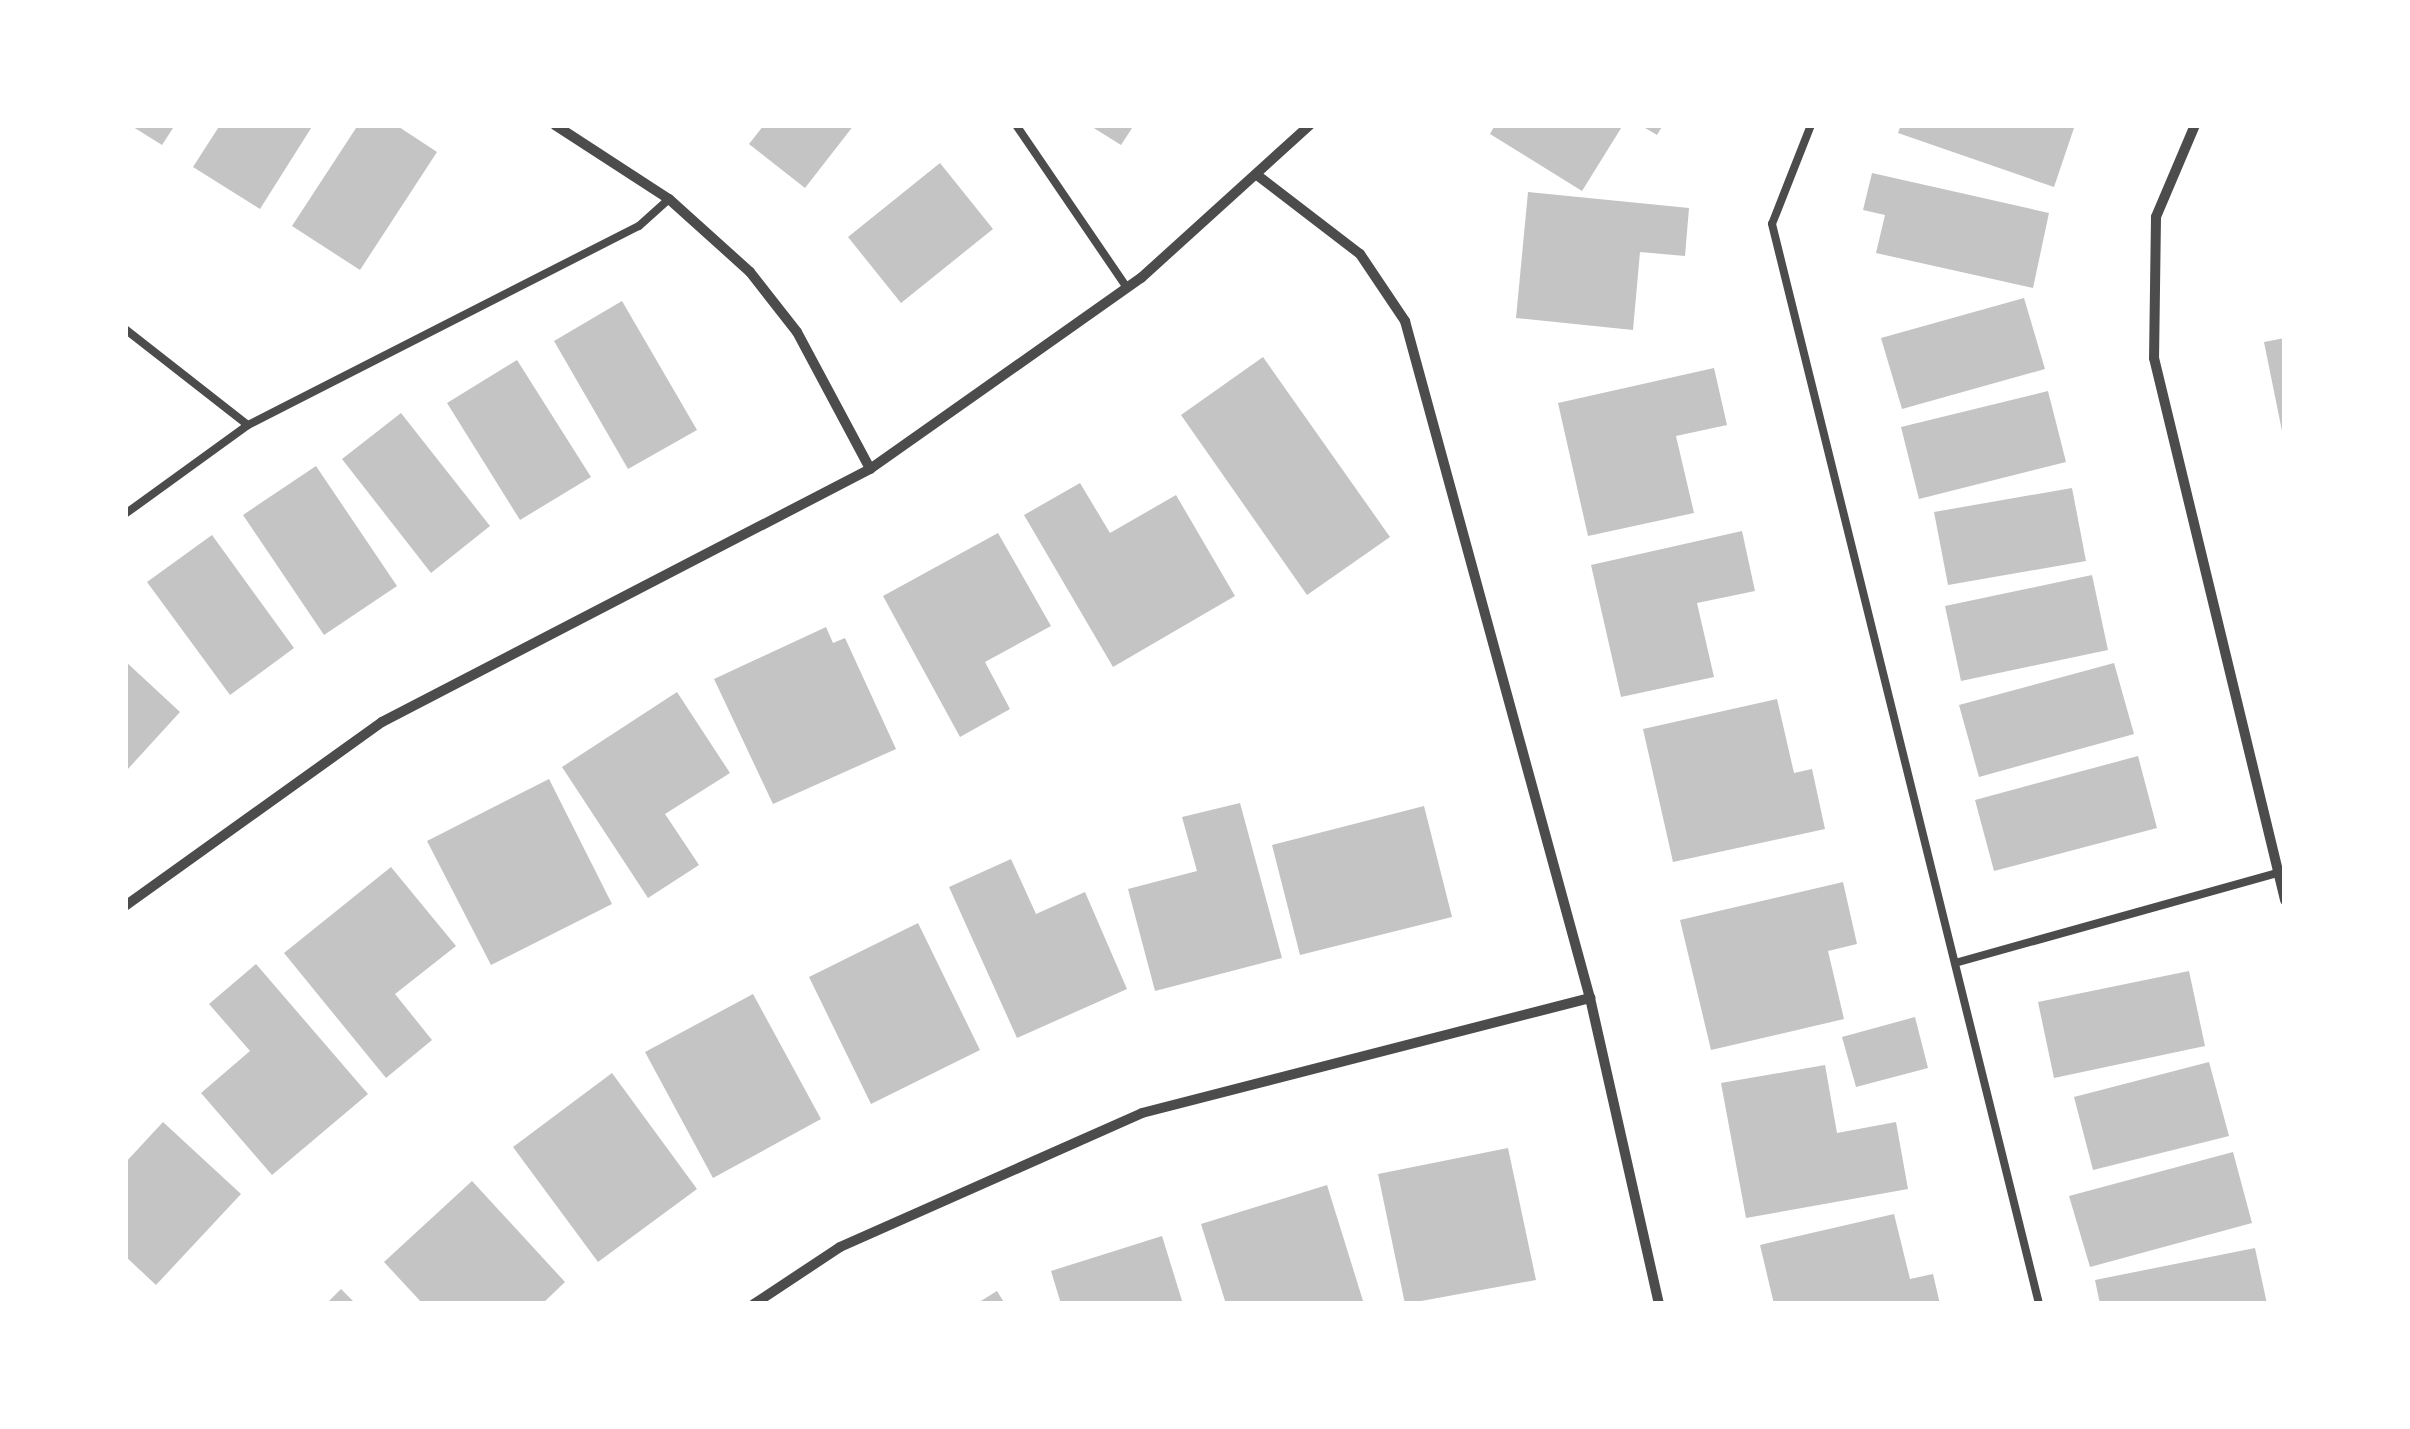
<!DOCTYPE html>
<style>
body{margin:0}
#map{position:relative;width:2410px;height:1429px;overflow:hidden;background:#fff;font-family:"PT Sans",sans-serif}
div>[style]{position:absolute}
.building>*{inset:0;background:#c4c4c4}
.service>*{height:8px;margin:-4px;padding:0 4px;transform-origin:4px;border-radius:4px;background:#4c4c4c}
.minor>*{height:10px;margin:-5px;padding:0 5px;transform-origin:5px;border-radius:5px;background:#4c4c4c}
span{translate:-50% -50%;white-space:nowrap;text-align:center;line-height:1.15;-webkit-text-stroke:9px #fff;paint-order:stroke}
.frame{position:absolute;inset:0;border:128px solid #fff;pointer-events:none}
</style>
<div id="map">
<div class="building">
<i style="clip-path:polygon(130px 125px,175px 125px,162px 145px)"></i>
<i style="clip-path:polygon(220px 125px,313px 125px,260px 209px,193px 167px)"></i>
<i style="clip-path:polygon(358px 125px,396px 125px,437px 152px,360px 270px,292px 226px)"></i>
<i style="clip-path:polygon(764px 125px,854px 125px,805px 188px,749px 144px)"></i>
<i style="clip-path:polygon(1089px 125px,1134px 125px,1121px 145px)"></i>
<i style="clip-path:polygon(1495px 125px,1623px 125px,1582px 191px,1490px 134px)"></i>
<i style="clip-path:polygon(1640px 125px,1663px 125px,1657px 135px)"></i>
<i style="clip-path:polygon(1901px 125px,2075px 125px,2054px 187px,1898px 133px)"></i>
<i style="clip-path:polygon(940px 163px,993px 229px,901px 303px,848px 237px)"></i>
<i style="clip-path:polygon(1872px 173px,2049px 213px,2033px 288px,1876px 253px,1885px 215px,1863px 210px)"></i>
<i style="clip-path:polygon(1528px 192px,1689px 208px,1685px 256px,1640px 252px,1633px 330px,1516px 318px)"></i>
<i style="clip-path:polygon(2024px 298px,2045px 369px,1902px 409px,1881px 338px)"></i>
<i style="clip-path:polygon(622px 301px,697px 430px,628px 469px,554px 341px)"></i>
<i style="clip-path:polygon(2285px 338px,2285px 435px,2283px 436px,2264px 342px)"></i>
<i style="clip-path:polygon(1263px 357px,1390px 537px,1307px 595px,1181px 415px)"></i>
<i style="clip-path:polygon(517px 360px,591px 477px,520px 520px,447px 403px)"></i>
<i style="clip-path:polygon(1714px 368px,1727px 425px,1676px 436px,1694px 513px,1588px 536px,1558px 403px)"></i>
<i style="clip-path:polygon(2048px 391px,2066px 462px,1919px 499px,1901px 427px)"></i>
<i style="clip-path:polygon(401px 413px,490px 526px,431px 573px,342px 459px)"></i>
<i style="clip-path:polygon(316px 466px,397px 586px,324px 635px,243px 515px)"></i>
<i style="clip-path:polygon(1080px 483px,1110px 533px,1176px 495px,1235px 596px,1113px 667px,1024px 515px)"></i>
<i style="clip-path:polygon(2072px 488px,2086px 561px,1948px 585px,1934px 512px)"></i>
<i style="clip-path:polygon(1742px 531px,1755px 591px,1697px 603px,1714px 677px,1621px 697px,1591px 565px)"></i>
<i style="clip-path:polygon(998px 533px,1051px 626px,985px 662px,1010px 709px,960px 737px,883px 596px)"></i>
<i style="clip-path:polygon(212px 535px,294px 648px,230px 695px,147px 582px)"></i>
<i style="clip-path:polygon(2092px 575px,2108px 650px,1961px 681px,1945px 606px)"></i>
<i style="clip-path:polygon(826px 627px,833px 643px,845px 638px,896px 749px,773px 804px,714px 679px)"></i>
<i style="clip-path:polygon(125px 661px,180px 712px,127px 770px,125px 768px)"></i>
<i style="clip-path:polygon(2114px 663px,2134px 734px,1979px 777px,1959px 705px)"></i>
<i style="clip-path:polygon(677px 692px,730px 773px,665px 814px,699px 865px,648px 898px,562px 767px)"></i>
<i style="clip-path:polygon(1777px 699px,1794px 773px,1812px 769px,1825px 829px,1673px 862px,1643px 729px)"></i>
<i style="clip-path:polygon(2138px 756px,2157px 828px,1994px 871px,1975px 800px)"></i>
<i style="clip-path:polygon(549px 779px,612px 904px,491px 965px,427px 841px)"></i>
<i style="clip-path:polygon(1240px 803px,1282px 958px,1155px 991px,1128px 889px,1197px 871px,1182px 817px)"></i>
<i style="clip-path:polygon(1424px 806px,1452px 917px,1300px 955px,1272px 845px)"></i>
<i style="clip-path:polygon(1011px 859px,1036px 914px,1085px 892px,1127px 989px,1017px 1038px,949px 887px)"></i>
<i style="clip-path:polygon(391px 867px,456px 946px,395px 994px,432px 1040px,386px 1078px,284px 953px)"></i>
<i style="clip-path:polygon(1843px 882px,1857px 944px,1828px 951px,1844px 1019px,1711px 1050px,1680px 920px)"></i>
<i style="clip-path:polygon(918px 923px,980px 1050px,871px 1104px,809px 977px)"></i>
<i style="clip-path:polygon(256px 964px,368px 1094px,272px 1175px,201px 1093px,250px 1051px,209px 1004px)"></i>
<i style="clip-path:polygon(2189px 971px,2205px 1046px,2054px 1078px,2038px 1002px)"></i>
<i style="clip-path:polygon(753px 994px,821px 1119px,713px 1178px,645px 1052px)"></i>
<i style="clip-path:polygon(1915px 1017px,1928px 1068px,1856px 1087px,1842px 1037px)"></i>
<i style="clip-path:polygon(2209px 1062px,2229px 1136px,2093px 1170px,2074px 1097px)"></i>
<i style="clip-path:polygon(1825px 1065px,1837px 1133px,1896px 1122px,1908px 1189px,1746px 1218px,1721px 1083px)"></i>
<i style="clip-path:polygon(612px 1073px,697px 1189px,598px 1262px,513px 1147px)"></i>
<i style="clip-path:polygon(163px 1122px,241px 1194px,156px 1285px,125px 1256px,125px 1163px)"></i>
<i style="clip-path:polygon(1508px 1148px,1536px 1280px,1405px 1304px,1378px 1174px)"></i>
<i style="clip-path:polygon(2233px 1152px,2252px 1223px,2090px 1267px,2069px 1196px)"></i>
<i style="clip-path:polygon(472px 1181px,565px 1282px,542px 1304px,423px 1304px,384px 1262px)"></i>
<i style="clip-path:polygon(1327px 1185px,1364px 1304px,1226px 1304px,1201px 1224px)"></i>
<i style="clip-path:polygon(1894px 1214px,1910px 1279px,1933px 1274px,1940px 1304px,1774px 1304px,1760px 1245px)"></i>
<i style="clip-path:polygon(1162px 1236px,1183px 1304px,1061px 1304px,1051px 1271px)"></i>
<i style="clip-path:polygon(2255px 1248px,2267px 1304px,2100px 1304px,2095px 1280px)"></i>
<i style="clip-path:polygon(341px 1289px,356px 1304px,326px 1304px)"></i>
<i style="clip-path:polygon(997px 1291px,1005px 1304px,976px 1304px)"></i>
</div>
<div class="service">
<i style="left:1016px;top:125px;width:197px;rotate:55.7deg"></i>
<i style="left:1811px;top:125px;width:106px;rotate:111.5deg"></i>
<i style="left:1772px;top:224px;width:1113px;rotate:76.11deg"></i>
<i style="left:125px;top:329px;width:156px;rotate:38deg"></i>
<i style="left:248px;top:425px;width:152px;rotate:144.1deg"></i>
<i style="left:248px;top:425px;width:439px;rotate:-27deg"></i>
<i style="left:639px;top:226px;width:40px;rotate:-42deg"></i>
<i style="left:1955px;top:963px;width:335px;rotate:-15.6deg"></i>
</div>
<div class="minor">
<i style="left:555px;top:125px;width:136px;rotate:33deg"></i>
<i style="left:669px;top:199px;width:109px;rotate:42deg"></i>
<i style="left:750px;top:272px;width:76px;rotate:51.9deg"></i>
<i style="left:797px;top:332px;width:155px;rotate:61.9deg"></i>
<i style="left:2195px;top:125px;width:100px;rotate:113deg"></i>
<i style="left:2156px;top:217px;width:141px;rotate:90.8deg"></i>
<i style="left:2154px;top:358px;width:558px;rotate:76.41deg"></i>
<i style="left:1257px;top:175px;width:130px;rotate:37.5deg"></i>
<i style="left:1360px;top:254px;width:81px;rotate:56.1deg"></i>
<i style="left:1405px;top:321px;width:702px;rotate:74.72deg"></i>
<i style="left:1590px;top:998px;width:314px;rotate:77.3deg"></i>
<i style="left:125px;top:906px;width:316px;rotate:-35.6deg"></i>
<i style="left:382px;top:722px;width:550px;rotate:-27.4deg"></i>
<i style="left:870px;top:469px;width:332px;rotate:-35.2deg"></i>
<i style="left:1141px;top:278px;width:228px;rotate:-42.2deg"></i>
<i style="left:754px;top:1304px;width:103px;rotate:-33.5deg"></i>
<i style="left:840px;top:1247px;width:330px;rotate:-23.9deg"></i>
<i style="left:1142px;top:1113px;width:463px;rotate:-14.4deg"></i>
</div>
<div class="frame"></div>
</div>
